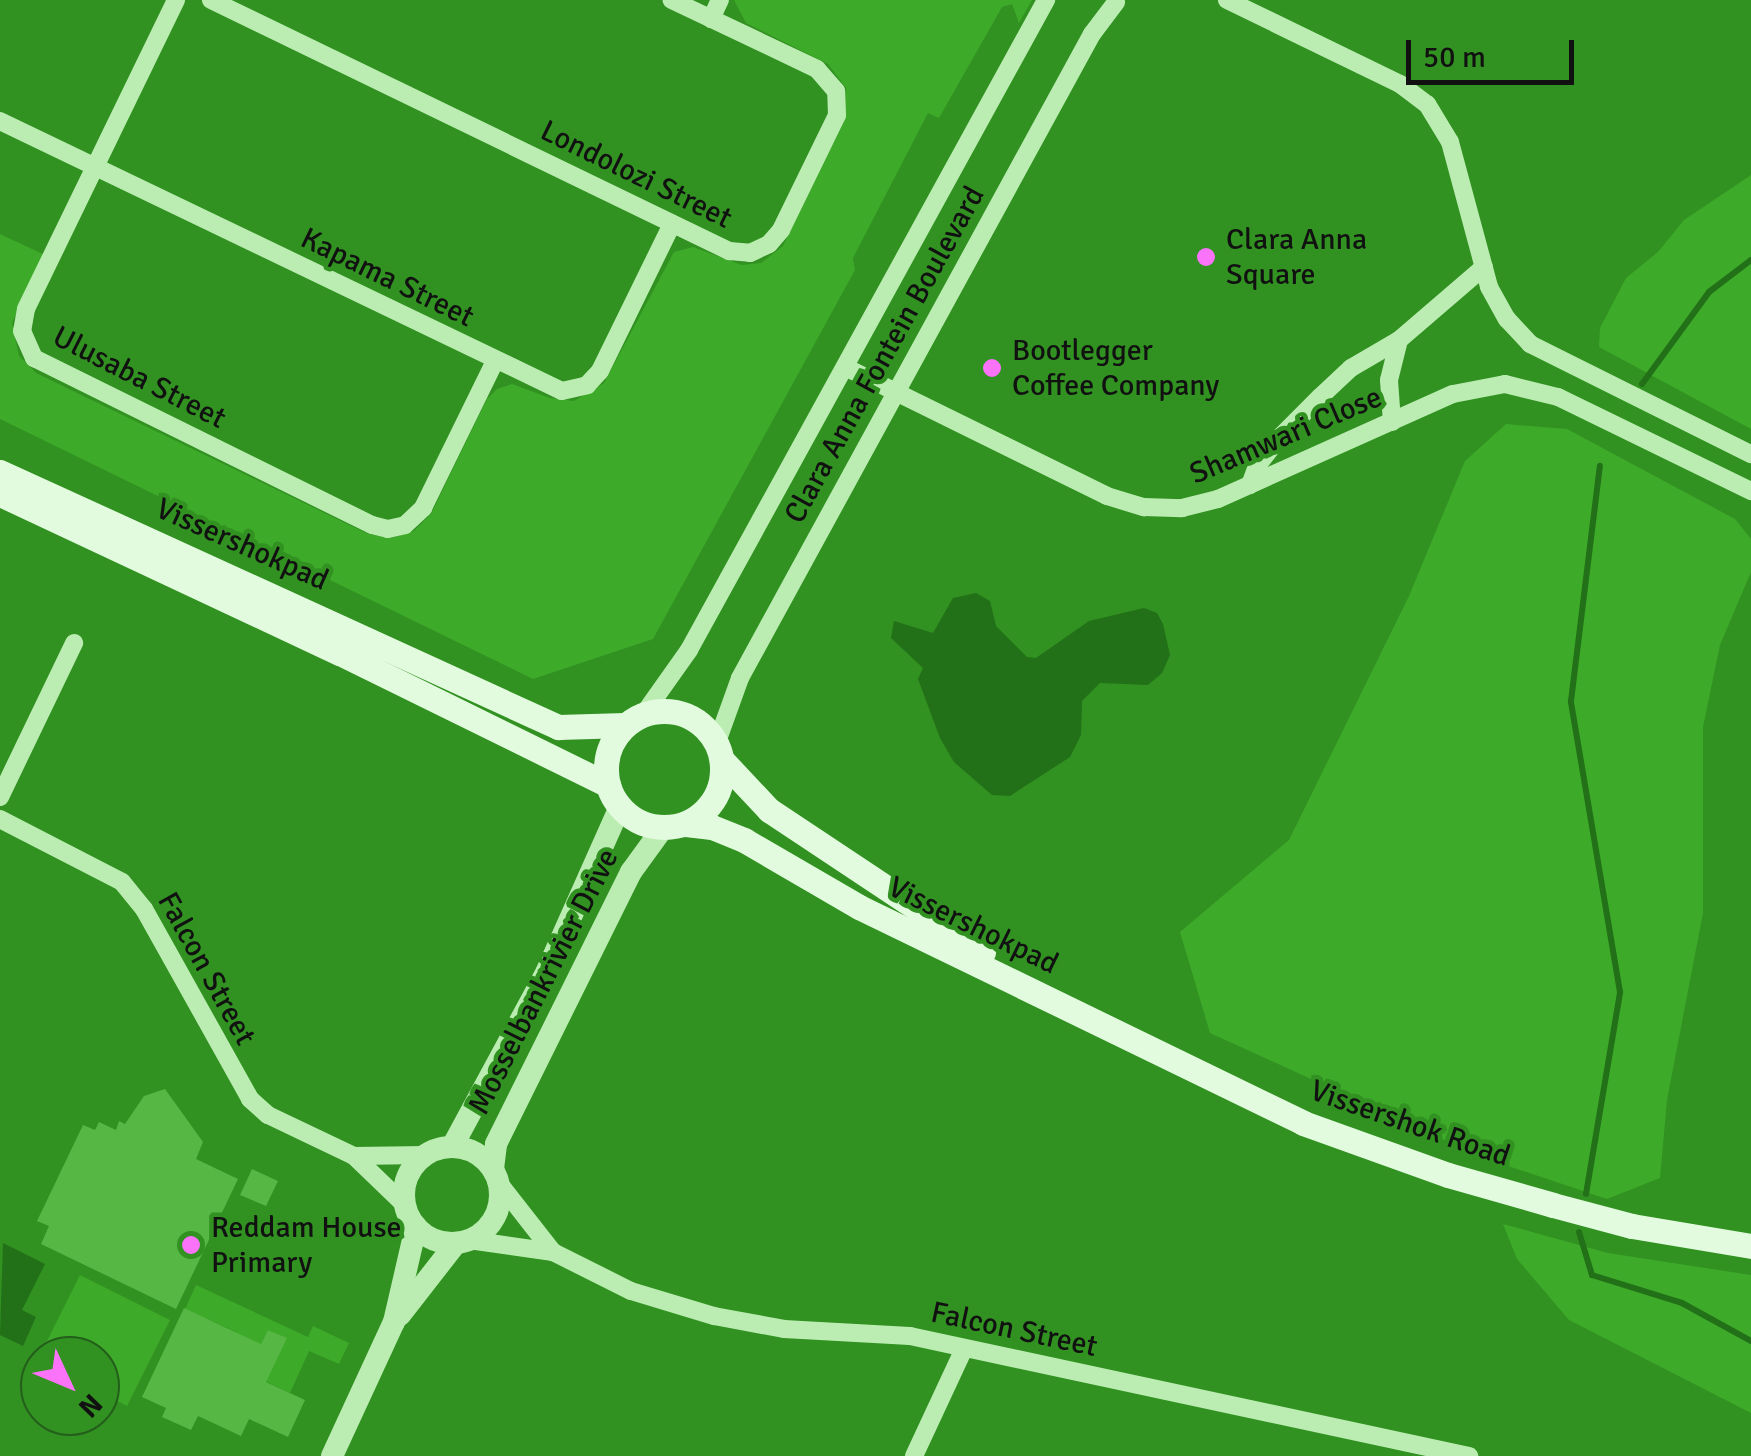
<!DOCTYPE html>
<style>
body{margin:0}
#map{position:relative;width:1751px;height:1456px;overflow:hidden;background:#319121;font-family:Signika,sans-serif}
div>[style]{position:absolute}
.green>*{inset:0;background:#3eaa2a}
.water>*{inset:0;background:#227017}
.stream>*{height:6px;margin:-3px;padding:0 3px;transform-origin:3px;border-radius:3px;background:#227017}
.building>*{inset:0;background:#56b745}
.minor>*{height:18px;margin:-9px;padding:0 9px;transform-origin:9px;border-radius:9px;background:#bbedb2}
.tertiary>*{height:22px;margin:-11px;padding:0 11px;transform-origin:11px;border-radius:11px;background:#bbedb2}
.tertiary>.ring{margin:-11px;padding:0;box-sizing:content-box;background:none;border:22px solid #bbedb2;border-radius:50%}
.secondary>*{height:25px;margin:-12.5px;padding:0 12.5px;transform-origin:12.5px;border-radius:12.5px;background:#e2fade}
.secondary>.ring{margin:-12.5px;padding:0;box-sizing:content-box;background:none;border:25px solid #e2fade;border-radius:50%}
.dots>*{width:28px;height:28px;translate:-50% -50%;box-sizing:border-box;border:5px solid #319121;border-radius:50%}
span{translate:-50% -50%;white-space:nowrap;text-align:center;line-height:1.15;-webkit-text-stroke:9px #319121;paint-order:stroke}
.street-label{font-size:30px;color:#111}
.poi-label{font-size:30px;color:#111}
.left{translate:0 -50%;text-align:left}
.north{position:absolute;left:20px;top:1336px;width:100px;height:100px;box-sizing:border-box;background:#319121;border:2px solid #245e1b;border-radius:50%;rotate:134deg;font-size:28px;font-weight:700;line-height:40px;text-align:center;color:#111}
.north::after{content:'';display:block;margin:auto;width:35px;height:45px;background:#fa73f9;clip-path:polygon(50% 0,100% 100%,50% 72%,0 100%)}
.scale{position:absolute;left:1406px;top:40px;width:168px;height:45px;box-sizing:border-box;border:5px solid #111;border-top:0;padding-left:12px;font-size:30px;line-height:35px;white-space:nowrap;color:#111;-webkit-text-stroke:8px #319121;paint-order:stroke}
</style>
<div id="map">
<div class="green">
<i style="clip-path:polygon(734px 0,1032px 0,1019px 23px,1012px 4px,1002px 7px,939px 118px,928px 113px,853px 258px,855px 270px,653px 639px,533px 679px,0 419px,0 234px,43px 254px,12px 323px,19px 356px,36px 373px,368px 534px,391px 538px,414px 531px,431px 514px,487px 399px,497px 389px,512px 384px,550px 398px,574px 401px,604px 383px,674px 252px,693px 247px,742px 265px,761px 263px,783px 246px,844px 122px,846px 88px,828px 64px,746px 23px)"></i>
<i style="clip-path:polygon(1751px 175px,1751px 429px,1599px 347px,1600px 328px,1626px 278px,1658px 252px,1684px 220px)"></i>
<i style="clip-path:polygon(1506px 424px,1567px 429px,1735px 519px,1751px 539px,1751px 572px,1720px 645px,1703px 727px,1703px 913px,1667px 1100px,1660px 1178px,1607px 1199px,1484px 1158px,1210px 1033px,1180px 932px,1289px 840px,1409px 596px,1465px 461px)"></i>
<i style="clip-path:polygon(1503px 1224px,1608px 1253px,1751px 1275px,1751px 1413px,1569px 1320px,1517px 1259px)"></i>
<i style="clip-path:polygon(80px 1275px,170px 1320px,127px 1406px,100px 1392px,100px 1356px,40px 1356px,37px 1361px)"></i>
<i style="clip-path:polygon(196px 1285px,308px 1337px,313px 1326px,349px 1343px,339px 1364px,309px 1351px,290px 1393px,265px 1381px,286px 1338px,268px 1330px,256px 1355px,236px 1332px,208px 1319px,182px 1316px)"></i>
</div>
<div class="water">
<i style="clip-path:polygon(976px 593px,990px 601px,996px 626px,1027px 657px,1036px 658px,1089px 621px,1144px 608px,1157px 613px,1163px 624px,1170px 655px,1162px 673px,1148px 685px,1100px 683px,1082px 701px,1081px 735px,1070px 757px,1010px 796px,992px 795px,954px 762px,940px 738px,918px 679px,923px 668px,891px 638px,894px 621px,933px 633px,953px 598px)"></i>
<i style="clip-path:polygon(3px 1243px,45px 1264px,22px 1310px,36px 1317px,23px 1346px,0 1335px)"></i>
</div>
<div class="stream">
<i style="left:1642px;top:384px;width:114px;rotate:-53.9deg"></i>
<i style="left:1709px;top:292px;width:53px;rotate:-37.3deg"></i>
<i style="left:1586px;top:1194px;width:205px;rotate:-80.4deg"></i>
<i style="left:1620px;top:992px;width:295px;rotate:-99.6deg"></i>
<i style="left:1571px;top:701px;width:237px;rotate:-83deg"></i>
<i style="left:1579px;top:1232px;width:45px;rotate:73.2deg"></i>
<i style="left:1592px;top:1275px;width:94px;rotate:17.3deg"></i>
<i style="left:1682px;top:1303px;width:79px;rotate:28.8deg"></i>
</div>
<div class="building">
<i style="clip-path:polygon(165px 1089px,203px 1142px,196px 1159px,238px 1179px,176px 1309px,41px 1244px,49px 1226px,37px 1221px,83px 1125px,95px 1130px,99px 1122px,116px 1130px,119px 1121px,125px 1124px,144px 1096px)"></i>
<i style="clip-path:polygon(252px 1169px,278px 1181px,266px 1206px,240px 1195px)"></i>
<i style="clip-path:polygon(184px 1308px,261px 1344px,268px 1330px,287px 1338px,266px 1382px,305px 1400px,288px 1437px,249px 1419px,241px 1436px,198px 1416px,191px 1430px,162px 1417px,166px 1408px,142px 1397px)"></i>
</div>
<div class="minor">
<i style="left:176px;top:0;width:343px;rotate:115.9deg"></i>
<i style="left:26px;top:309px;width:22px;rotate:100deg"></i>
<i style="left:22px;top:331px;width:30px;rotate:66deg"></i>
<i style="left:34px;top:358px;width:377px;rotate:26.3deg"></i>
<i style="left:372px;top:525px;width:16px;rotate:14deg"></i>
<i style="left:388px;top:529px;width:17px;rotate:-13deg"></i>
<i style="left:405px;top:525px;width:25px;rotate:-43deg"></i>
<i style="left:423px;top:508px;width:164px;rotate:-63.9deg"></i>
<i style="left:211px;top:0;width:576px;rotate:25.85deg"></i>
<i style="left:729px;top:251px;width:21px;rotate:5deg"></i>
<i style="left:750px;top:253px;width:21px;rotate:-25deg"></i>
<i style="left:769px;top:244px;width:18px;rotate:-49deg"></i>
<i style="left:781px;top:230px;width:128px;rotate:-64deg"></i>
<i style="left:837px;top:115px;width:24px;rotate:-92deg"></i>
<i style="left:836px;top:91px;width:29px;rotate:-131deg"></i>
<i style="left:817px;top:69px;width:161px;rotate:-154.6deg"></i>
<i style="left:1227px;top:0;width:192px;rotate:25.9deg"></i>
<i style="left:1400px;top:84px;width:34px;rotate:37deg"></i>
<i style="left:1427px;top:104px;width:44px;rotate:58.8deg"></i>
<i style="left:1450px;top:142px;width:150px;rotate:74.9deg"></i>
<i style="left:1489px;top:287px;width:37px;rotate:61deg"></i>
<i style="left:1507px;top:319px;width:34px;rotate:47deg"></i>
<i style="left:1530px;top:344px;width:247px;rotate:26.5deg"></i>
<i style="left:711px;top:19px;width:21px;rotate:-65deg"></i>
<i style="left:0;top:121px;width:623px;rotate:25.66deg"></i>
<i style="left:562px;top:391px;width:26px;rotate:-13deg"></i>
<i style="left:587px;top:385px;width:19px;rotate:-47deg"></i>
<i style="left:600px;top:371px;width:164px;rotate:-63.9deg"></i>
<i style="left:845px;top:367px;width:292px;rotate:26.2deg"></i>
<i style="left:1107px;top:496px;width:39px;rotate:17deg"></i>
<i style="left:1144px;top:507px;width:38px;rotate:2deg"></i>
<i style="left:1182px;top:508px;width:37px;rotate:-14deg"></i>
<i style="left:1218px;top:499px;width:257px;rotate:-24.1deg"></i>
<i style="left:1453px;top:394px;width:53px;rotate:-10.9deg"></i>
<i style="left:1505px;top:384px;width:55px;rotate:13.8deg"></i>
<i style="left:1558px;top:397px;width:215px;rotate:26deg"></i>
<i style="left:1392px;top:422px;width:42px;rotate:-94.1deg"></i>
<i style="left:1389px;top:380px;width:41px;rotate:-76deg"></i>
<i style="left:1399px;top:340px;width:112px;rotate:-40.7deg"></i>
<i style="left:1250px;top:485px;width:20px;rotate:-70deg"></i>
<i style="left:1257px;top:466px;width:37px;rotate:-52deg"></i>
<i style="left:1280px;top:437px;width:57px;rotate:-45deg"></i>
<i style="left:1320px;top:397px;width:42px;rotate:-43.1deg"></i>
<i style="left:1351px;top:368px;width:56px;rotate:-30.3deg"></i>
<i style="left:643px;top:715px;width:80px;rotate:-54.7deg"></i>
<i style="left:689px;top:650px;width:742px;rotate:-61.22deg"></i>
<i style="left:717px;top:742px;width:68px;rotate:-70.2deg"></i>
<i style="left:740px;top:678px;width:734px;rotate:-61.34deg"></i>
<i style="left:1092px;top:34px;width:40px;rotate:-53deg"></i>
<i style="left:0;top:797px;width:171px;rotate:-64.3deg"></i>
<i style="left:0;top:819px;width:137px;rotate:27.3deg"></i>
<i style="left:122px;top:882px;width:35px;rotate:51deg"></i>
<i style="left:144px;top:909px;width:218px;rotate:60.8deg"></i>
<i style="left:250px;top:1099px;width:24px;rotate:42deg"></i>
<i style="left:268px;top:1115px;width:95px;rotate:25.5deg"></i>
<i style="left:354px;top:1156px;width:71px;rotate:43.9deg"></i>
<i style="left:354px;top:1156px;width:72px;rotate:-0.8deg"></i>
<i style="left:499px;top:1183px;width:88px;rotate:52deg"></i>
<i style="left:469px;top:1240px;width:85px;rotate:8.1deg"></i>
<i style="left:553px;top:1252px;width:87px;rotate:26.6deg"></i>
<i style="left:631px;top:1291px;width:87px;rotate:16.8deg"></i>
<i style="left:714px;top:1316px;width:71px;rotate:10.5deg"></i>
<i style="left:784px;top:1329px;width:126px;rotate:3.2deg"></i>
<i style="left:910px;top:1336px;width:572px;rotate:12.12deg"></i>
<i style="left:914px;top:1456px;width:118px;rotate:-65deg"></i>
</div>
<div class="tertiary">
<i style="left:452px;top:1147px;width:198px;rotate:-61.6deg"></i>
<i style="left:546px;top:973px;width:182px;rotate:-66deg"></i>
<i class="ring" style="left:404px;top:1147px;width:74px;height:74px"></i>
<i style="left:493px;top:1169px;width:25px;rotate:-83deg"></i>
<i style="left:496px;top:1144px;width:304px;rotate:-63.6deg"></i>
<i style="left:631px;top:872px;width:54px;rotate:-54deg"></i>
<i style="left:400px;top:1315px;width:91px;rotate:-52.1deg"></i>
<i style="left:332px;top:1456px;width:148px;rotate:-65.2deg"></i>
<i style="left:394px;top:1322px;width:98px;rotate:-77deg"></i>
</div>
<div class="secondary">
<i style="left:0;top:472px;width:614px;rotate:24.56deg"></i>
<i style="left:558px;top:727px;width:67px;rotate:-1.7deg"></i>
<i style="left:0;top:494px;width:375px;rotate:25.1deg"></i>
<i style="left:340px;top:653px;width:299px;rotate:26.2deg"></i>
<i class="ring" style="left:606px;top:711px;width:91px;height:91px"></i>
<i style="left:722px;top:760px;width:69px;rotate:46.8deg"></i>
<i style="left:769px;top:810px;width:257px;rotate:33.6deg"></i>
<i style="left:686px;top:824px;width:26px;rotate:7deg"></i>
<i style="left:712px;top:827px;width:35px;rotate:22deg"></i>
<i style="left:744px;top:840px;width:133px;rotate:30.2deg"></i>
<i style="left:859px;top:907px;width:494px;rotate:25.9deg"></i>
<i style="left:1303px;top:1123px;width:154px;rotate:19.7deg"></i>
<i style="left:1448px;top:1175px;width:109px;rotate:15.9deg"></i>
<i style="left:1553px;top:1205px;width:82px;rotate:14.9deg"></i>
<i style="left:1632px;top:1226px;width:121px;rotate:9.5deg"></i>
</div>
<div class="dots">
<i style="left:1206px;top:257px;background:#fa73f9"></i>
<i style="left:992px;top:368px;background:#fa73f9"></i>
<i style="left:191px;top:1245px;background:#fa73f9"></i>
</div>
<div class="street-label">
<span style="left:636px;top:175px;rotate:26deg">Londolozi Street</span>
<span style="left:387px;top:278px;rotate:26deg">Kapama Street</span>
<span style="left:885px;top:355px;rotate:-61deg">Clara Anna Fontein Boulevard</span>
<span style="left:139px;top:378px;rotate:27deg">Ulusaba Street</span>
<span style="left:1286px;top:436px;rotate:-23deg">Shamwari Close</span>
<span style="left:242px;top:545px;rotate:24deg">Vissershokpad</span>
<span style="left:973px;top:926px;rotate:26deg">Vissershokpad</span>
<span style="left:206px;top:969px;rotate:61deg">Falcon Street</span>
<span style="left:544px;top:982px;rotate:-63deg">Mosselbankrivier Drive</span>
<span style="left:1410px;top:1124px;rotate:19deg">Vissershok Road</span>
<span style="left:1014px;top:1330px;rotate:12deg">Falcon Street</span>
</div>
<div class="poi-label">
<span class="left" style="left:1226px;top:257px">Clara Anna<br>Square</span>
<span class="left" style="left:1012px;top:368px">Bootlegger<br>Coffee Company</span>
<span class="left" style="left:211px;top:1245px">Reddam House<br>Primary</span>
</div>
<div class="north">N</div>
<div class="scale">50 m</div>
</div>
